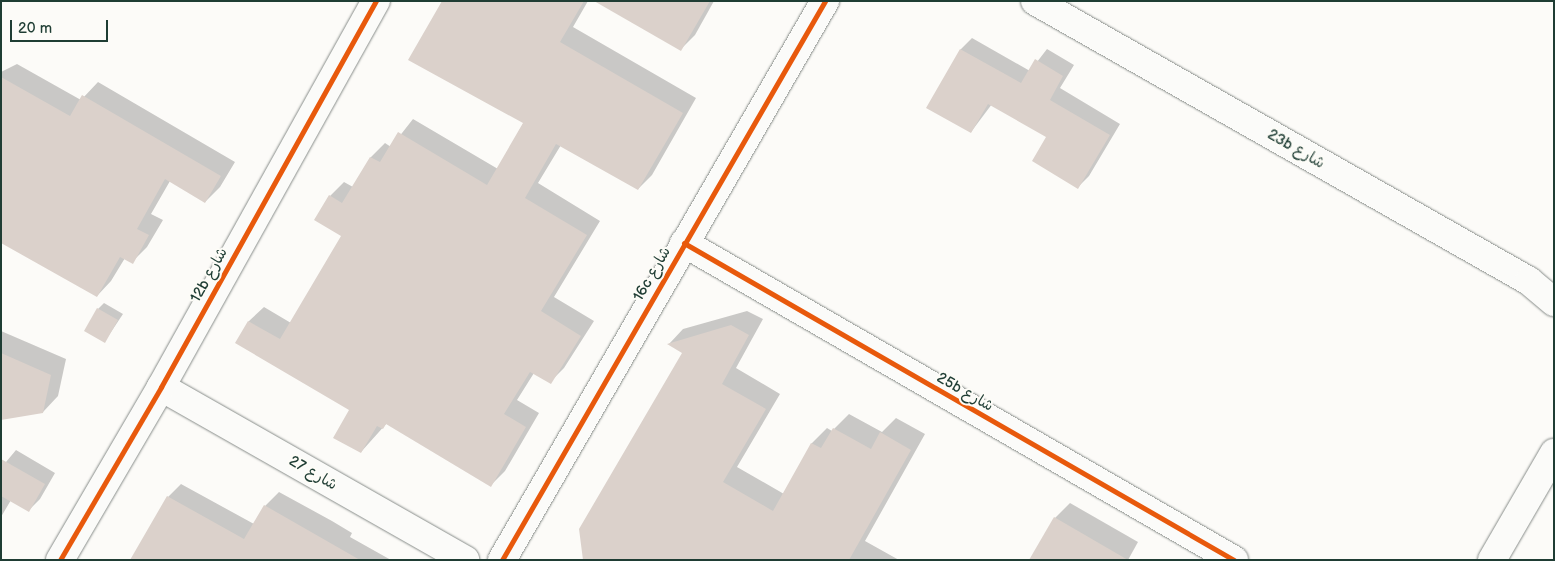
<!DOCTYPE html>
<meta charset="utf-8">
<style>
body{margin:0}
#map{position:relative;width:1555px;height:561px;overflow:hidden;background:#fcfbf8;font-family:"Balsamiq Sans","Playpen Sans Arabic",sans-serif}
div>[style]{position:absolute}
.shadow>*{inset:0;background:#0003}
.building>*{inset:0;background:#dbd1cb}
.roads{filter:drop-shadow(0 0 1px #888d8a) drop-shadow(0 0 1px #888d8a)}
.minor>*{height:28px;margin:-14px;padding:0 14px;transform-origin:14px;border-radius:14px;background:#fbfbf9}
.cycleway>*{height:5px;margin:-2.5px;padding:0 2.5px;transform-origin:2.5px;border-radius:2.5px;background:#e8590c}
span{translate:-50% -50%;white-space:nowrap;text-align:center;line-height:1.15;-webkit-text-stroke:4px #fdfcf7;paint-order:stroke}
.street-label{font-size:15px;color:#1f3d34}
.frame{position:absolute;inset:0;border:2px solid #1f3d34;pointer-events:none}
.scale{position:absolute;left:10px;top:20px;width:98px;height:22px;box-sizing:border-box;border:2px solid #1f3d34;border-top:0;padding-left:6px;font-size:15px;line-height:18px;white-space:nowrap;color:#1f3d34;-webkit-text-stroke:4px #fdfcf7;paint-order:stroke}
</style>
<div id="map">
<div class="shadow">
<i style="clip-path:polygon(444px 1px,588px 1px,573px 27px,696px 98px,652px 175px,638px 189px,561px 145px,538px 183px,600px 221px,554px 297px,594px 321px,564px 368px,550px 382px,534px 373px,517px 400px,539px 413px,505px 471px,491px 485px,387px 423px,361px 452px,351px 410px,237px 343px,249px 321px,264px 307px,291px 323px,343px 235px,330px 196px,344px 182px,353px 187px,371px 157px,385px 143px,391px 147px,413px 119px,498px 169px,524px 122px)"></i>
<i style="clip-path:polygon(596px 1px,714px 1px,695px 35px,681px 49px)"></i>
<i style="clip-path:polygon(972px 38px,1030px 71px,1047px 49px,1074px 65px,1060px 88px,1120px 124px,1089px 176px,1078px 187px,1048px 137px,992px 104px,971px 132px,928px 108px,961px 49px)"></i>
<i style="clip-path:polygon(17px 64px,81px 100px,98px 82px,235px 162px,220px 187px,205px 202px,170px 181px,151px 214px,163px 220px,147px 247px,132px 262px,125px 258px,111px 281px,97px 296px,1px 242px,1px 72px)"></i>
<i style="clip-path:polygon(104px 303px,123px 314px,105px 341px,98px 309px)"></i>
<i style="clip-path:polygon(747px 311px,763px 319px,736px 368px,780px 394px,737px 467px,784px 494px,812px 443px,827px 428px,832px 431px,849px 414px,882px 432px,896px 418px,925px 434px,865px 541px,899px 560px,742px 560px,704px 527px,684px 352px,669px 344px,683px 329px)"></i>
<i style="clip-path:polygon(1px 331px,66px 359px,58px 396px,43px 412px,1px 419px)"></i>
<i style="clip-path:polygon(16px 450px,55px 473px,40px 499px,29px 510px,11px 500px,1px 517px,1px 468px)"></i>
<i style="clip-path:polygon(181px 484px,254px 524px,265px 506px,279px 492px,332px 521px,352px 533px,350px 537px,391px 560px,133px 560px,168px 497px)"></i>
<i style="clip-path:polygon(1070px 503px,1138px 542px,1128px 560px,1030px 560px,1055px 518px)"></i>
</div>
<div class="building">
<i style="clip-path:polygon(442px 1px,584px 1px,560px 42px,683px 113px,638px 190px,556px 144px,525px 198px,587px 235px,541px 311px,581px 336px,551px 384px,530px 372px,504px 414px,526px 427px,491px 487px,386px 424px,383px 429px,377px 426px,361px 453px,333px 438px,349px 410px,235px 343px,248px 321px,280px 339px,341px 236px,314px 220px,329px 195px,342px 203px,370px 157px,380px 162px,398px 132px,487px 185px,523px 123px,408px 60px)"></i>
<i style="clip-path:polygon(594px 1px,710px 1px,681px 51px)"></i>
<i style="clip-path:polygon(960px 49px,1021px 83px,1035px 59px,1063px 76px,1050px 100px,1110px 135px,1078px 189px,1032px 161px,1046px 137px,988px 104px,971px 133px,926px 108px)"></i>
<i style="clip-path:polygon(1px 77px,70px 116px,82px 95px,221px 176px,205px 203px,165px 179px,137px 229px,149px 235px,133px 264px,120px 257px,97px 297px,1px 243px)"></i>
<i style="clip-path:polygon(97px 308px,118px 320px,105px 343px,84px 331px)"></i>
<i style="clip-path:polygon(731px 325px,749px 335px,722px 384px,766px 409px,723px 482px,773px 511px,811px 443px,821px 448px,833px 428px,871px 449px,880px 432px,911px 450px,849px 560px,583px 560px,579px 529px,682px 353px,667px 344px)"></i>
<i style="clip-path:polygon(1px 353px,51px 375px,43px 413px,1px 420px)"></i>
<i style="clip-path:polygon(1px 459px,45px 484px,29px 512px,1px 496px)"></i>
<i style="clip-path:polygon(167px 496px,244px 539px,264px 505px,360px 560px,130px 560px)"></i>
<i style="clip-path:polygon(1054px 517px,1128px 560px,1029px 560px)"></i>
</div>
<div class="roads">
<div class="minor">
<i style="left:1035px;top:1px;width:568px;rotate:29.54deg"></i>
<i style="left:1529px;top:281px;width:33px;rotate:40deg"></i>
<i style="left:684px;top:243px;width:635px;rotate:29.96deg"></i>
<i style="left:161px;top:387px;width:350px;rotate:29.6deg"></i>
<i style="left:60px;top:560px;width:200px;rotate:-59.7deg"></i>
<i style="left:161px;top:387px;width:442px;rotate:-60.9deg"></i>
<i style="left:502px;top:560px;width:646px;rotate:-59.98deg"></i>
<i style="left:1492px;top:560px;width:124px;rotate:-59.9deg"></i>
</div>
</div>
<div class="cycleway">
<i style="left:684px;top:243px;width:635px;rotate:29.96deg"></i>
<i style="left:60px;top:560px;width:200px;rotate:-59.7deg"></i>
<i style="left:161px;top:387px;width:442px;rotate:-60.9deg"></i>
<i style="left:502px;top:560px;width:646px;rotate:-59.98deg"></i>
</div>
<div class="street-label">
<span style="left:1296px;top:149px;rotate:30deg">23b شارع</span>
<span style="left:652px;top:274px;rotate:-60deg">16c شارع</span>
<span style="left:209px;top:275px;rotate:-61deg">12b شارع</span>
<span style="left:965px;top:392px;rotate:30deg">25b شارع</span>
<span style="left:313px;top:473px;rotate:30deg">شارع 27</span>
</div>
<div class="frame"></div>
<div class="scale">20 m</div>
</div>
